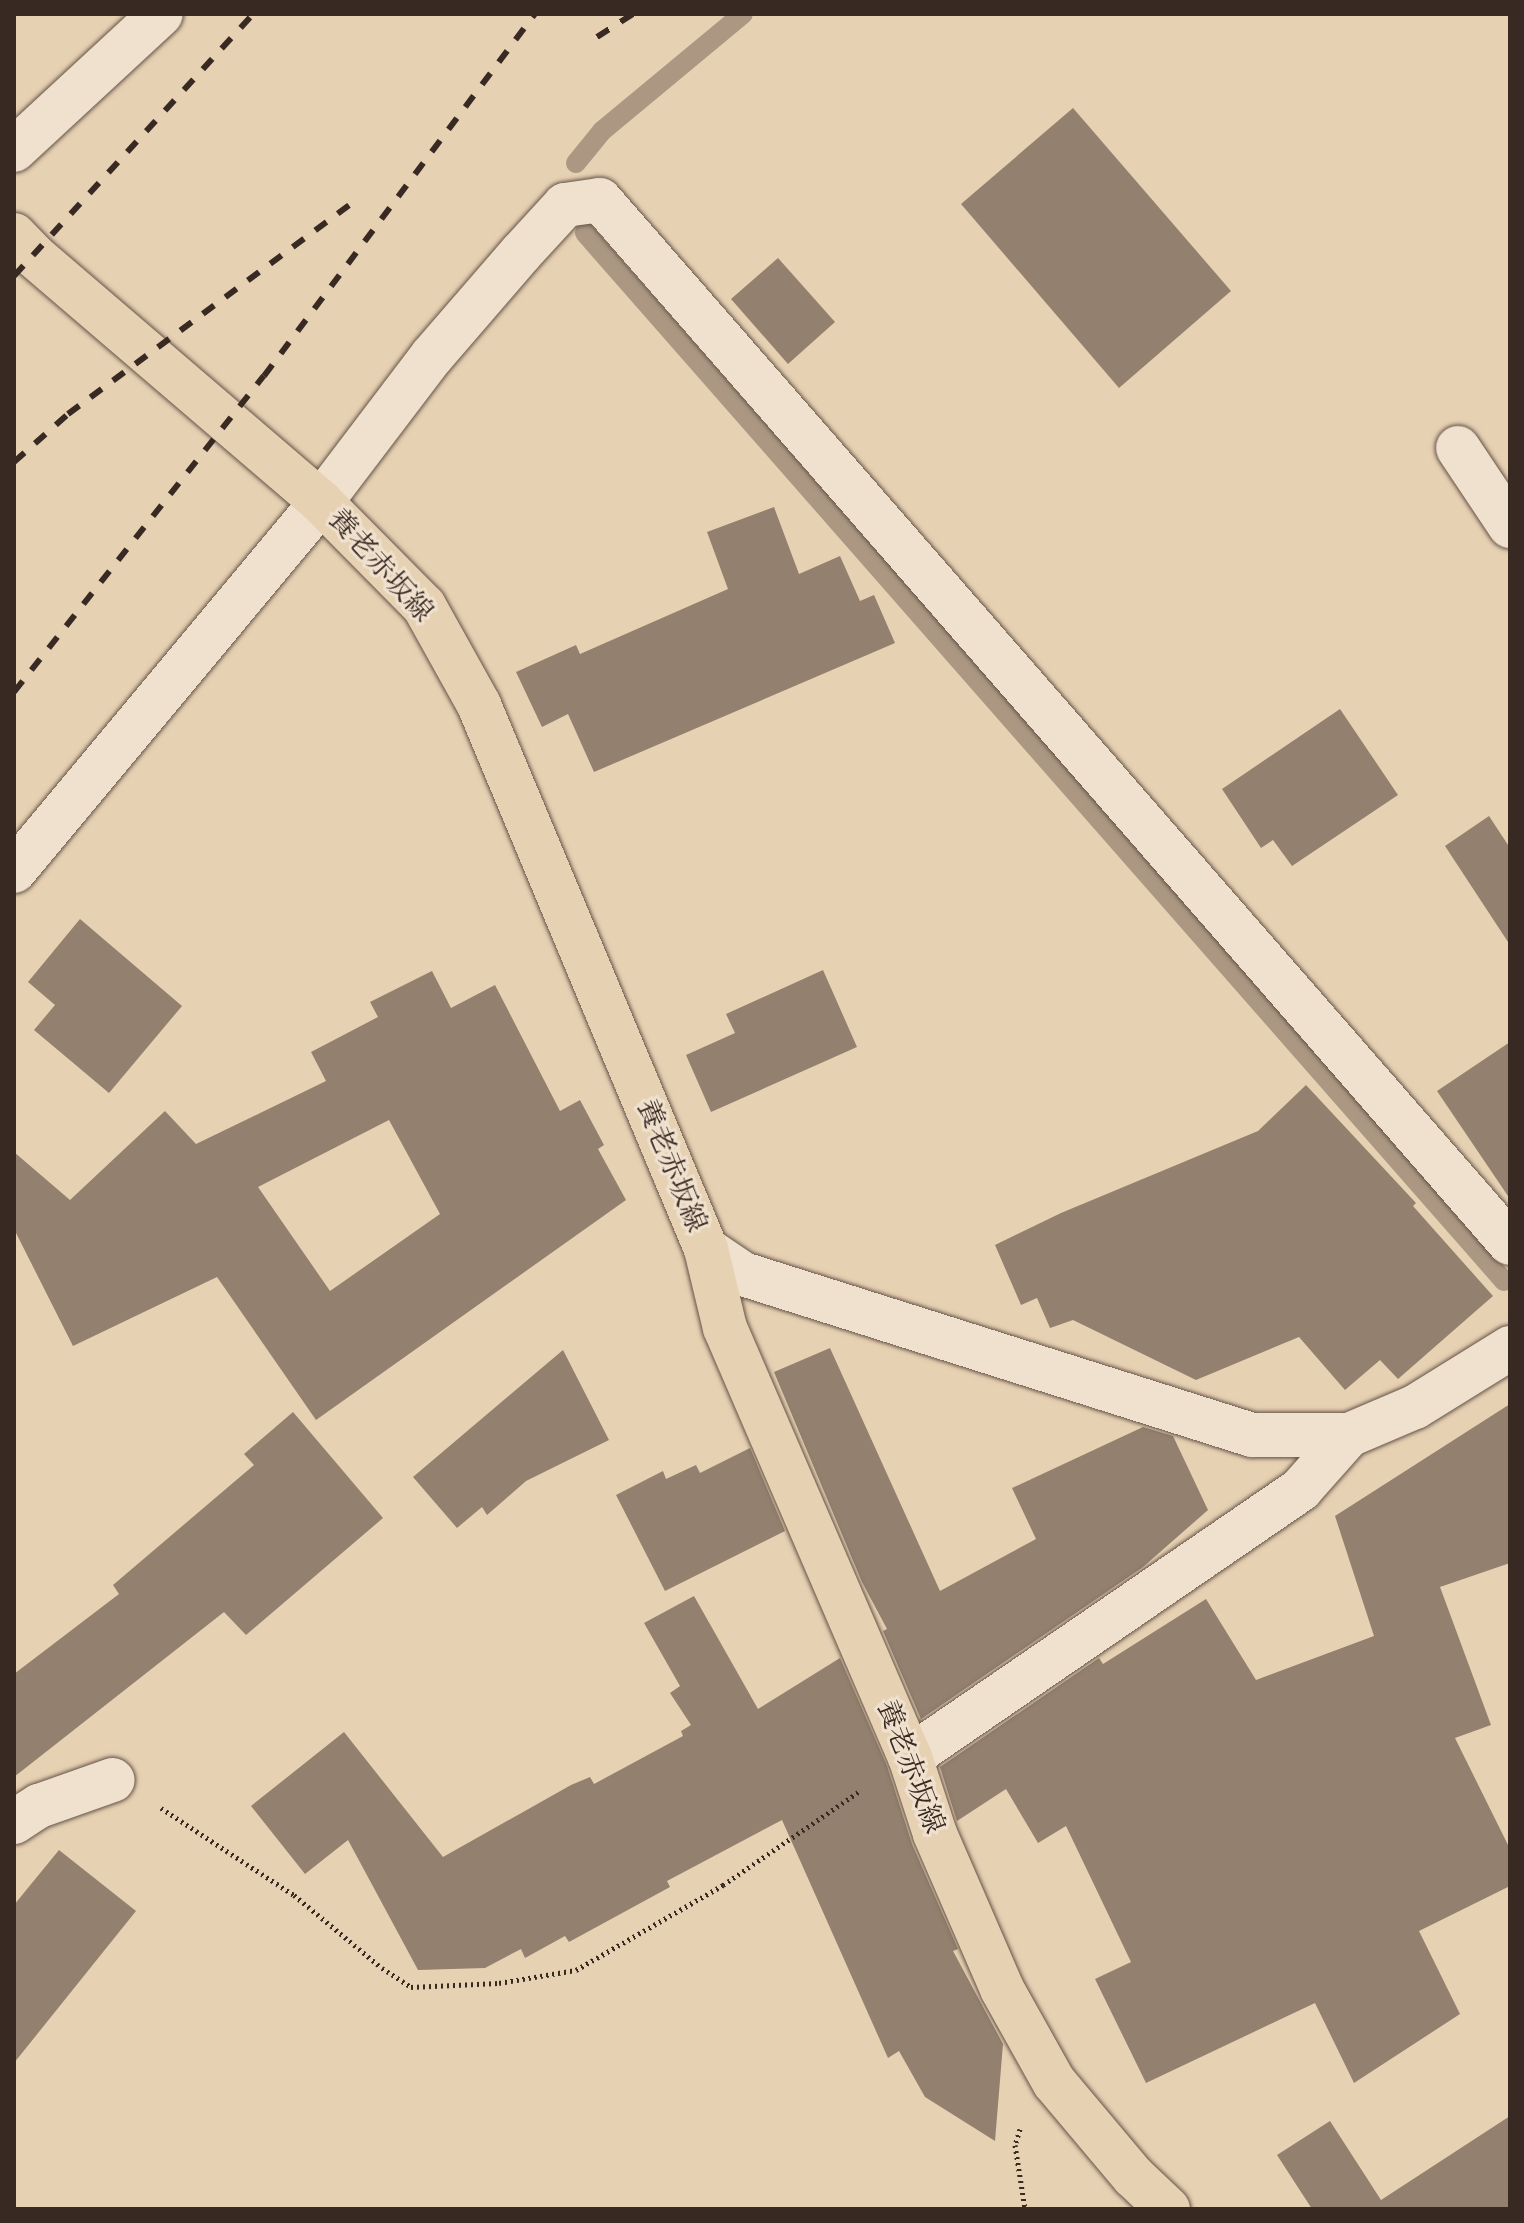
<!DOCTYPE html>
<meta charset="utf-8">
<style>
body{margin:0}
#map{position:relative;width:1524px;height:2223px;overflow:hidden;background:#e7d1b3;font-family:"IM FELL Double Pica","Noto Serif JP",serif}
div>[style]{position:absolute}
.stream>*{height:20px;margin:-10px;padding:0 10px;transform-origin:10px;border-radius:10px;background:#ac9882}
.building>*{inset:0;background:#93806e}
.path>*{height:5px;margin-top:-2.5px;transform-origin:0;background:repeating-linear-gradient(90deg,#392923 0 2px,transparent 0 6px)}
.roads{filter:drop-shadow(0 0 2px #645347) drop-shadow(0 0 2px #645347)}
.minor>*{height:44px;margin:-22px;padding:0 22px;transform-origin:22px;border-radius:22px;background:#efe1ce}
.major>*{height:44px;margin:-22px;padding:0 22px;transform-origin:22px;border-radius:22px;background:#e7d1b3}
.rail>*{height:6px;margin-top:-3px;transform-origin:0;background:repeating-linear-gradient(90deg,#392923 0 14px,transparent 0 28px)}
span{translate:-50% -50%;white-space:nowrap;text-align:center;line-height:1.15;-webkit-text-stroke:6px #efe1ce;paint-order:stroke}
.street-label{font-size:28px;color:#392923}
.frame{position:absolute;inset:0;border:16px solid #392923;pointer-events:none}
</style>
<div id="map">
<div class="stream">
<i style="left:576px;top:163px;width:41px;rotate:-50.9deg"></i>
<i style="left:602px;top:131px;width:183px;rotate:-39.7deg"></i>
<i style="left:585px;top:233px;width:1394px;rotate:48.75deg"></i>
</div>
<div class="building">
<i style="clip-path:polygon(1073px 108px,1231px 291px,1119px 388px,961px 204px)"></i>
<i style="clip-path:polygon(778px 258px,835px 322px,788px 364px,731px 299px)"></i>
<i style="clip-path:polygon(774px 507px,799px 574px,840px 556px,860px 601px,874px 595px,895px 643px,594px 772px,568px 714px,542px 727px,516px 672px,576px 645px,580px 654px,728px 589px,707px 532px)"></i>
<i style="clip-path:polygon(1340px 709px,1398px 795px,1292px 866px,1273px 840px,1261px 848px,1222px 789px)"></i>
<i style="clip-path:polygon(1489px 816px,1510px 848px,1510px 945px,1445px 846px)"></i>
<i style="clip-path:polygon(80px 919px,182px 1006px,109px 1093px,34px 1030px,55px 1005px,28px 982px)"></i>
<i style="clip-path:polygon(823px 970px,857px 1047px,711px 1112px,686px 1055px,735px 1033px,726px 1014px)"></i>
<i style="clip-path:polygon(evenodd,432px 971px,451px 1008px,495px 985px,560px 1111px,580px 1100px,604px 1145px,598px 1149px,626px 1200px,316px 1420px,217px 1277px,73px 1346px,14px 1229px,14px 1152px,70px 1200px,165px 1111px,196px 1144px,326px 1081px,311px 1052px,378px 1017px,370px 1002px,432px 971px,389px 1120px,440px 1214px,330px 1291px,258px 1187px,389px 1120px)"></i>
<i style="clip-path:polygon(1510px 1042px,1510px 1199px,1437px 1091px)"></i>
<i style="clip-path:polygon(1306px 1085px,1416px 1203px,1413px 1206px,1493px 1296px,1398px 1379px,1380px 1360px,1345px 1390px,1299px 1337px,1196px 1380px,1073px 1320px,1050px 1328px,1037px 1298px,1021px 1305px,995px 1245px,1061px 1213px,1258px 1131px)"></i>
<i style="clip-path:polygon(830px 1348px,940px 1591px,1036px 1539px,1012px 1488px,1143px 1427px,1173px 1436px,1208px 1510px,1143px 1567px,921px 1719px,883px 1631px,887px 1629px,862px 1582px,774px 1372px)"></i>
<i style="clip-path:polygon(563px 1350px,609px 1440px,526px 1481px,487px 1515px,482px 1507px,457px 1528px,413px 1477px)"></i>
<i style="clip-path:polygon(1510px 1404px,1510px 1563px,1440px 1587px,1491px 1725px,1455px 1738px,1510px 1849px,1510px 1886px,1419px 1931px,1460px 2014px,1354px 2083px,1315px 2003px,1146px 2083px,1095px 1979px,1131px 1962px,1066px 1826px,1038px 1843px,1006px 1789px,957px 1821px,940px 1767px,1099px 1658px,1103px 1664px,1206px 1599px,1256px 1680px,1374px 1636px,1335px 1516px)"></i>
<i style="clip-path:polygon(293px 1412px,383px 1518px,246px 1635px,224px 1612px,14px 1777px,14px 1674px,119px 1594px,113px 1585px,254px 1465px,244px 1454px)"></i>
<i style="clip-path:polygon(750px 1448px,785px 1531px,665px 1591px,616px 1495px,663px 1471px,666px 1479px,696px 1465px,700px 1473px)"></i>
<i style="clip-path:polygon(694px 1596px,758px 1709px,840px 1658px,887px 1766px,912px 1844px,958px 1949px,953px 1951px,1003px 2044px,995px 2141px,925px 2097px,899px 2051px,888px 2058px,782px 1820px,667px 1881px,670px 1887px,569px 1942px,565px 1936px,525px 1958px,521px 1949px,485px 1968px,418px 1970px,348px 1840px,305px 1874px,251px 1806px,344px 1732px,443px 1857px,571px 1785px,590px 1777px,594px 1784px,683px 1736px,681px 1731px,691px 1725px,670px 1693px,680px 1686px,644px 1623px)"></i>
<i style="clip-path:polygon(59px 1850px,136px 1911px,14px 2063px,14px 1905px)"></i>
<i style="clip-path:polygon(1510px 2116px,1510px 2209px,1312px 2209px,1277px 2155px,1330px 2121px,1381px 2200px)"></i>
</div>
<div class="path">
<i style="left:161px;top:1808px;width:159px;rotate:33.2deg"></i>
<i style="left:294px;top:1895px;width:114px;rotate:39.7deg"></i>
<i style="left:382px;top:1968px;width:35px;rotate:33deg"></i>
<i style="left:411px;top:1987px;width:88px;rotate:-2.6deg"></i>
<i style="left:499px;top:1983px;width:78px;rotate:-9.6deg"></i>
<i style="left:576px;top:1970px;width:170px;rotate:-30deg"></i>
<i style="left:723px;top:1885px;width:166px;rotate:-34.5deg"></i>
<i style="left:1020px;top:2129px;width:17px;rotate:107deg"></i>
<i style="left:1015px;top:2145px;width:65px;rotate:81.1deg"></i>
</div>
<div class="roads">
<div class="minor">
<i style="left:14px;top:150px;width:200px;rotate:-42.8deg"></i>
<i style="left:1458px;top:448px;width:94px;rotate:56.3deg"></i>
<i style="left:14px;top:871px;width:480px;rotate:-50.2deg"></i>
<i style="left:321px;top:502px;width:183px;rotate:-52.8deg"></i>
<i style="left:432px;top:356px;width:136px;rotate:-49.2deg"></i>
<i style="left:521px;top:253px;width:65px;rotate:-47.5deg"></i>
<i style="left:565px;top:205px;width:35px;rotate:-8deg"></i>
<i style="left:600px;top:200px;width:1384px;rotate:48.9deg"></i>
<i style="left:706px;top:1249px;width:45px;rotate:34deg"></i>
<i style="left:743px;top:1274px;width:534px;rotate:17.55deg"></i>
<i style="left:1252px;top:1435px;width:97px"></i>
<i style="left:1349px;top:1435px;width:72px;rotate:-23deg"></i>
<i style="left:1415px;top:1407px;width:112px;rotate:-31.8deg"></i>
<i style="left:910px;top:1757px;width:474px;rotate:-34.4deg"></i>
<i style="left:1301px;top:1489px;width:72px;rotate:-48.4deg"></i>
<i style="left:14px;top:1822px;width:30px;rotate:-33deg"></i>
<i style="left:39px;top:1806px;width:78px;rotate:-19.4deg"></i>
</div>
<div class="major">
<i style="left:14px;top:235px;width:28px;rotate:46deg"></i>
<i style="left:33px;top:255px;width:379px;rotate:40.6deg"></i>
<i style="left:321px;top:502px;width:146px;rotate:45.3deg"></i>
<i style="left:424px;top:606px;width:113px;rotate:60.9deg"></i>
<i style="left:479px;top:705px;width:589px;rotate:67.35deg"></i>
<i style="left:706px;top:1249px;width:81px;rotate:76.5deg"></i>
<i style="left:725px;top:1328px;width:467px;rotate:66.7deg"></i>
<i style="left:910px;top:1757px;width:81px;rotate:72deg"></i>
<i style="left:935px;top:1834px;width:169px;rotate:66.6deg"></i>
<i style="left:1002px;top:1989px;width:107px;rotate:60.8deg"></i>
<i style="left:1054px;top:2082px;width:123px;rotate:50deg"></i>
<i style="left:1133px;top:2176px;width:48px;rotate:43.3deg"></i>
</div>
</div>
<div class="rail">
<i style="left:597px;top:37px;width:43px;rotate:-32.6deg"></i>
<i style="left:14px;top:276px;width:355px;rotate:-47.6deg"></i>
<i style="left:14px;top:462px;width:72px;rotate:-41.6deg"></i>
<i style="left:68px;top:414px;width:354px;rotate:-36.6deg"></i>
<i style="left:14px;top:692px;width:403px;rotate:-51.7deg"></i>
<i style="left:264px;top:376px;width:452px;rotate:-53.2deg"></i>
</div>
<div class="street-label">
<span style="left:380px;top:566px;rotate:48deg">養老赤坂線</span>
<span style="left:671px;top:1166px;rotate:68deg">養老赤坂線</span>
<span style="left:910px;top:1767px;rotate:69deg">養老赤坂線</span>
</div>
<div class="frame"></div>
</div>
